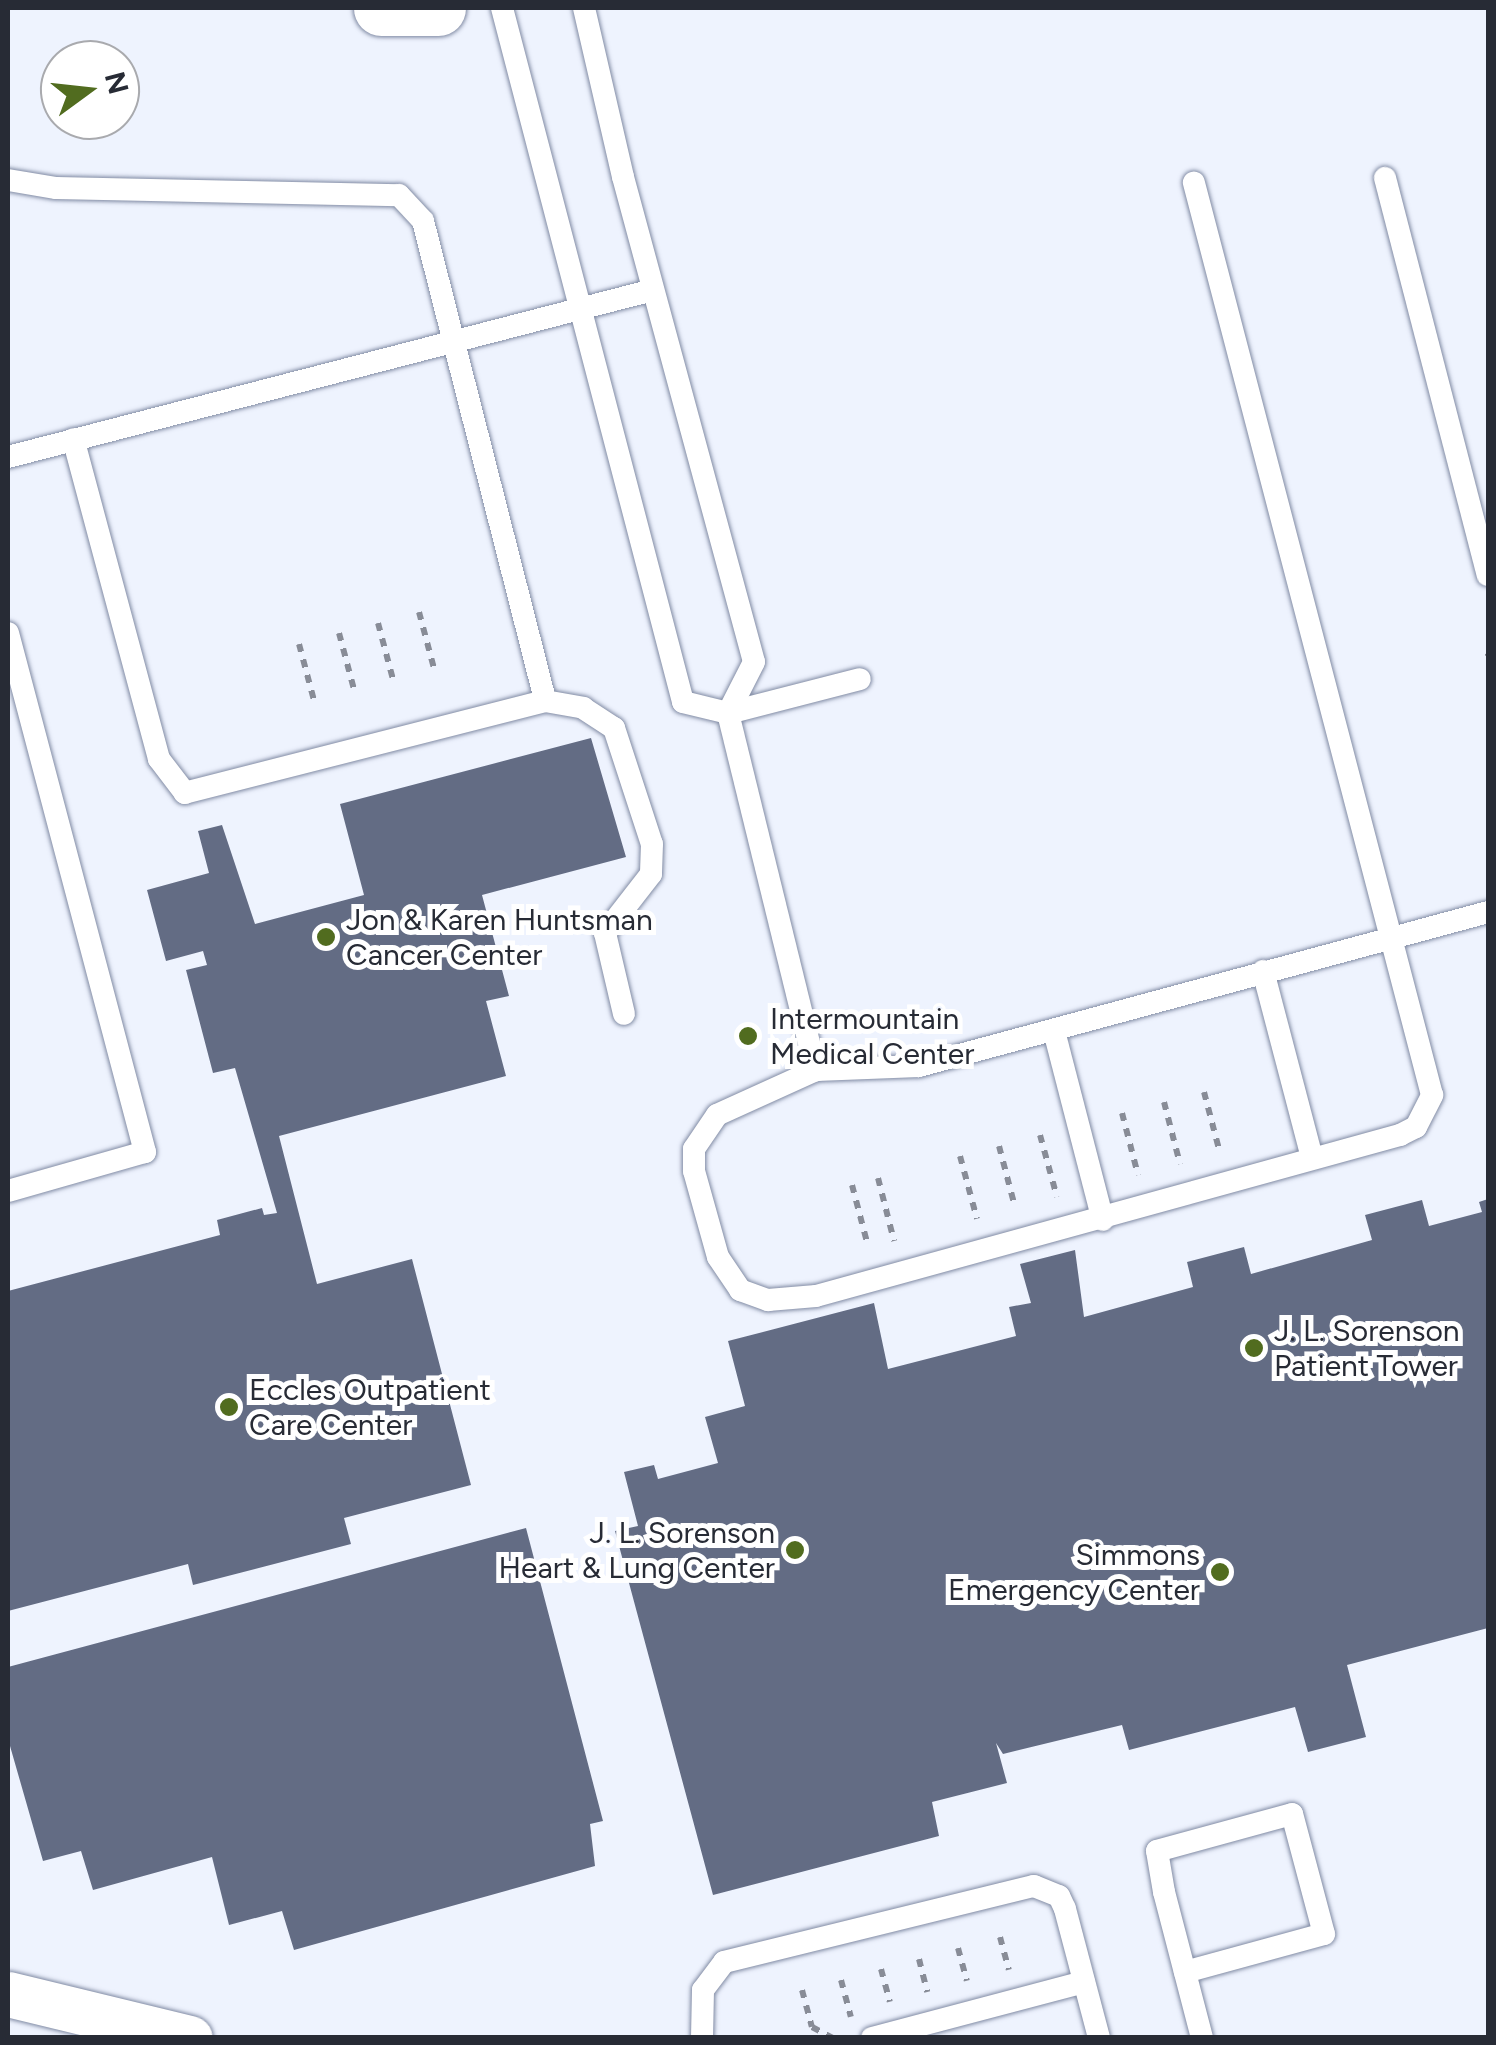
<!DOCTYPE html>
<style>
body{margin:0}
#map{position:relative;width:1496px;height:2045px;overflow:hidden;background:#eef3fe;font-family:Figtree,sans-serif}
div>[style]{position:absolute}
.building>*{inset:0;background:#636c84}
.path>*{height:6px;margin-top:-3px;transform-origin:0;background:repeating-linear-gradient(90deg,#888c97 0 8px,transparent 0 16px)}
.roads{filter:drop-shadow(0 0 2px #818ba4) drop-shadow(0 0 2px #818ba4)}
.lane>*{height:22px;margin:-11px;padding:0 11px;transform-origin:11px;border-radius:11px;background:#fff}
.street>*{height:45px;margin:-22.5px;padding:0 22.5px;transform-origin:22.5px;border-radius:22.5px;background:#fff}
.secondary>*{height:55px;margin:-27.5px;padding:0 27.5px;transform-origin:27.5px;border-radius:27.5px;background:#fff}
.dots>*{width:28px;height:28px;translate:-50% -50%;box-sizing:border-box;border:5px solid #fff;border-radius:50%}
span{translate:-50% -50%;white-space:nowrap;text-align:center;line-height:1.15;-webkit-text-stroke:10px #fff;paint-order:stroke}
.poi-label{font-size:30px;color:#272b35}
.left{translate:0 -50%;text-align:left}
.right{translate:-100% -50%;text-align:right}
.frame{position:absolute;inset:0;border:10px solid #272b35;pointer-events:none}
.north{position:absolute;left:40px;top:40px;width:100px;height:100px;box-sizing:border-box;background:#fff;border:2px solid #a9aaae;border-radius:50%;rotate:75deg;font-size:28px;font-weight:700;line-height:40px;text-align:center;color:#272b35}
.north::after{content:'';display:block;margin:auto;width:35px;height:45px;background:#516c1f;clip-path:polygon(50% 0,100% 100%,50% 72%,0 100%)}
</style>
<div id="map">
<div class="building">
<i style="clip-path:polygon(591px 738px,626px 857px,482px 895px,509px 996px,486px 1001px,506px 1076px,279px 1136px,317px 1284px,412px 1259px,471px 1485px,344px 1518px,351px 1544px,193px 1585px,188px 1564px,8px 1611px,8px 1291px,220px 1235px,217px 1220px,262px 1208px,264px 1215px,277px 1213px,235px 1068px,213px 1073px,186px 970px,207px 965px,203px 951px,166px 961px,147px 890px,209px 873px,198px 831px,222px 825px,255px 924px,364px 895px,340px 804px)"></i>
<i style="clip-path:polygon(1488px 1199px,1488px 1628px,1347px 1665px,1366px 1737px,1308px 1752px,1295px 1707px,1129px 1750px,1122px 1725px,1003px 1754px,996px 1743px,1007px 1783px,932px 1802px,939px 1836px,713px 1895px,615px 1531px,638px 1526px,624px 1472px,654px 1465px,658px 1479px,718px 1463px,705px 1417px,745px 1406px,728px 1341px,874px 1303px,888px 1369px,1016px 1336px,1009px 1307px,1031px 1303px,1020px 1264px,1075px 1250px,1084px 1317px,1193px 1287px,1187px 1262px,1244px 1247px,1251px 1274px,1372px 1240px,1365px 1215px,1422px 1200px,1429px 1226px,1482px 1212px,1479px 1202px)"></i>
<i style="clip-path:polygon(526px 1528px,603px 1821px,590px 1824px,595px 1866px,294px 1950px,282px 1911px,229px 1925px,212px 1857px,93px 1890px,81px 1851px,43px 1861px,8px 1739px,8px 1667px)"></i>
</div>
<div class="path">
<i style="left:419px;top:612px;width:62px;rotate:75.1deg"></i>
<i style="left:378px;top:623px;width:62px;rotate:75.1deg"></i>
<i style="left:339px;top:633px;width:62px;rotate:75.1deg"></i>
<i style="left:299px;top:644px;width:62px;rotate:75.1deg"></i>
<i style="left:1486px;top:657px;width:2px;rotate:-27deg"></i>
<i style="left:1204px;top:1092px;width:63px;rotate:75.3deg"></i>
<i style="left:1164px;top:1102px;width:64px;rotate:75.5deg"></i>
<i style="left:1122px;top:1113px;width:64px;rotate:75.5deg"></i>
<i style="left:1040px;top:1135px;width:64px;rotate:74.7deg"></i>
<i style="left:999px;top:1146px;width:63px;rotate:75.3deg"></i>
<i style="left:960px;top:1156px;width:65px;rotate:74.9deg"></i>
<i style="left:878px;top:1178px;width:65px;rotate:75.7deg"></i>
<i style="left:852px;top:1185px;width:63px;rotate:75.3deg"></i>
<i style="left:1000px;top:1937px;width:34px;rotate:75deg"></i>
<i style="left:958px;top:1948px;width:34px;rotate:75deg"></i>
<i style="left:919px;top:1959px;width:34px;rotate:76deg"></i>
<i style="left:881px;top:1969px;width:34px;rotate:75deg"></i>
<i style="left:841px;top:1980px;width:38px;rotate:75deg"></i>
<i style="left:802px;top:1990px;width:38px;rotate:75deg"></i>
<i style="left:812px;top:2027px;width:24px;rotate:28deg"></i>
</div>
<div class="roads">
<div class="lane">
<i style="left:502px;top:8px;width:717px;rotate:75.38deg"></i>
<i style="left:683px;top:702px;width:46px;rotate:13.7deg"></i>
<i style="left:728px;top:713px;width:136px;rotate:-14.4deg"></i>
<i style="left:584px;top:8px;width:173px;rotate:77deg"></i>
<i style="left:623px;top:177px;width:502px;rotate:74.88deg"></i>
<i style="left:754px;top:662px;width:57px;rotate:117deg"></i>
<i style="left:728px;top:713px;width:368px;rotate:76.2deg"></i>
<i style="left:816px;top:1070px;width:103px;rotate:-2.2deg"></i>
<i style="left:919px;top:1066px;width:589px;rotate:-15.14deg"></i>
<i style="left:1385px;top:178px;width:410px;rotate:75.5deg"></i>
<i style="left:8px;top:180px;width:49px;rotate:9.5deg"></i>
<i style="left:56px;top:188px;width:343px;rotate:1.2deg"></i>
<i style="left:399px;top:195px;width:35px;rotate:47deg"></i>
<i style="left:423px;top:221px;width:495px;rotate:75.7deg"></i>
<i style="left:545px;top:701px;width:372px;rotate:165.7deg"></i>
<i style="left:185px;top:793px;width:43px;rotate:-127.4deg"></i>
<i style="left:159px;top:759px;width:331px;rotate:-105deg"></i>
<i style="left:8px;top:457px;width:666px;rotate:-14.52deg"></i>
<i style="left:8px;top:633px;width:537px;rotate:75.21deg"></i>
<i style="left:145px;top:1152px;width:142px;rotate:164.1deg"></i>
<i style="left:545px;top:701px;width:39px;rotate:10deg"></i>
<i style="left:583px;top:708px;width:37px;rotate:33deg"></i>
<i style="left:614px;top:728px;width:122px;rotate:71.9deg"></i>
<i style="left:652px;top:844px;width:30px;rotate:92deg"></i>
<i style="left:651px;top:874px;width:75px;rotate:127.9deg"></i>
<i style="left:605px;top:933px;width:83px;rotate:76.8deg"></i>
<i style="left:1263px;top:971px;width:193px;rotate:75.3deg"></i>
<i style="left:1054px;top:1031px;width:195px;rotate:75.5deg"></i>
<i style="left:816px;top:1070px;width:109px;rotate:155.6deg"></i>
<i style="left:717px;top:1115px;width:41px;rotate:124.1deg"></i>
<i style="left:694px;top:1149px;width:22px;rotate:90deg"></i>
<i style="left:694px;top:1171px;width:89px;rotate:74.4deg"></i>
<i style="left:718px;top:1257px;width:40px;rotate:56deg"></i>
<i style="left:740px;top:1290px;width:30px;rotate:20deg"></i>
<i style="left:768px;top:1300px;width:48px;rotate:-4.8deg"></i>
<i style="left:816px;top:1296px;width:606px;rotate:-15.41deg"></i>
<i style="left:1400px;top:1135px;width:18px;rotate:-27deg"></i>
<i style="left:1416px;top:1127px;width:36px;rotate:-63deg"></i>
<i style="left:1432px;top:1095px;width:943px;rotate:-104.63deg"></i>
<i style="left:1185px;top:1972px;width:144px;rotate:-15.3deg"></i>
<i style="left:1324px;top:1934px;width:124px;rotate:-104.9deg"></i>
<i style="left:1292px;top:1814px;width:140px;rotate:164.7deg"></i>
<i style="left:1157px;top:1851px;width:42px;rotate:80.3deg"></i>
<i style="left:1164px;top:1892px;width:151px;rotate:75.4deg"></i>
<i style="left:702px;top:2038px;width:48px;rotate:-88.8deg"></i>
<i style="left:703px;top:1990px;width:35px;rotate:-53deg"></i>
<i style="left:724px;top:1962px;width:319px;rotate:-13.8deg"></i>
<i style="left:1034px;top:1886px;width:27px;rotate:22deg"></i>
<i style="left:1059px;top:1896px;width:14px;rotate:65deg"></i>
<i style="left:1065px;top:1909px;width:133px;rotate:75.2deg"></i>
<i style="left:872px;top:2038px;width:219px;rotate:-14.8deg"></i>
</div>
<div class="street">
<i style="left:8px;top:1994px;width:187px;rotate:13.6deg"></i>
</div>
<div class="secondary">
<i style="left:381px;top:8px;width:57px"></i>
</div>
</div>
<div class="dots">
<i style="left:326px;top:937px;background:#516c1f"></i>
<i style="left:748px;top:1036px;background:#516c1f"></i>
<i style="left:1254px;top:1348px;background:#516c1f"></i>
<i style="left:229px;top:1407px;background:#516c1f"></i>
<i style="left:795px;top:1550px;background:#516c1f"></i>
<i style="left:1220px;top:1572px;background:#516c1f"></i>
</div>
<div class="poi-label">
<span class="left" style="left:346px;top:937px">Jon &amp; Karen Huntsman<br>Cancer Center</span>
<span class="left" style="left:770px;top:1036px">Intermountain<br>Medical Center</span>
<span class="left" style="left:1274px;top:1348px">J. L. Sorenson<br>Patient Tower</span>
<span class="left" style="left:249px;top:1407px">Eccles Outpatient<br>Care Center</span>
<span class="right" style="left:775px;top:1550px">J. L. Sorenson<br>Heart &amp; Lung Center</span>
<span class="right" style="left:1200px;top:1572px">Simmons<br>Emergency Center</span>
</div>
<div class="frame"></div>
<div class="north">N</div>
</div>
